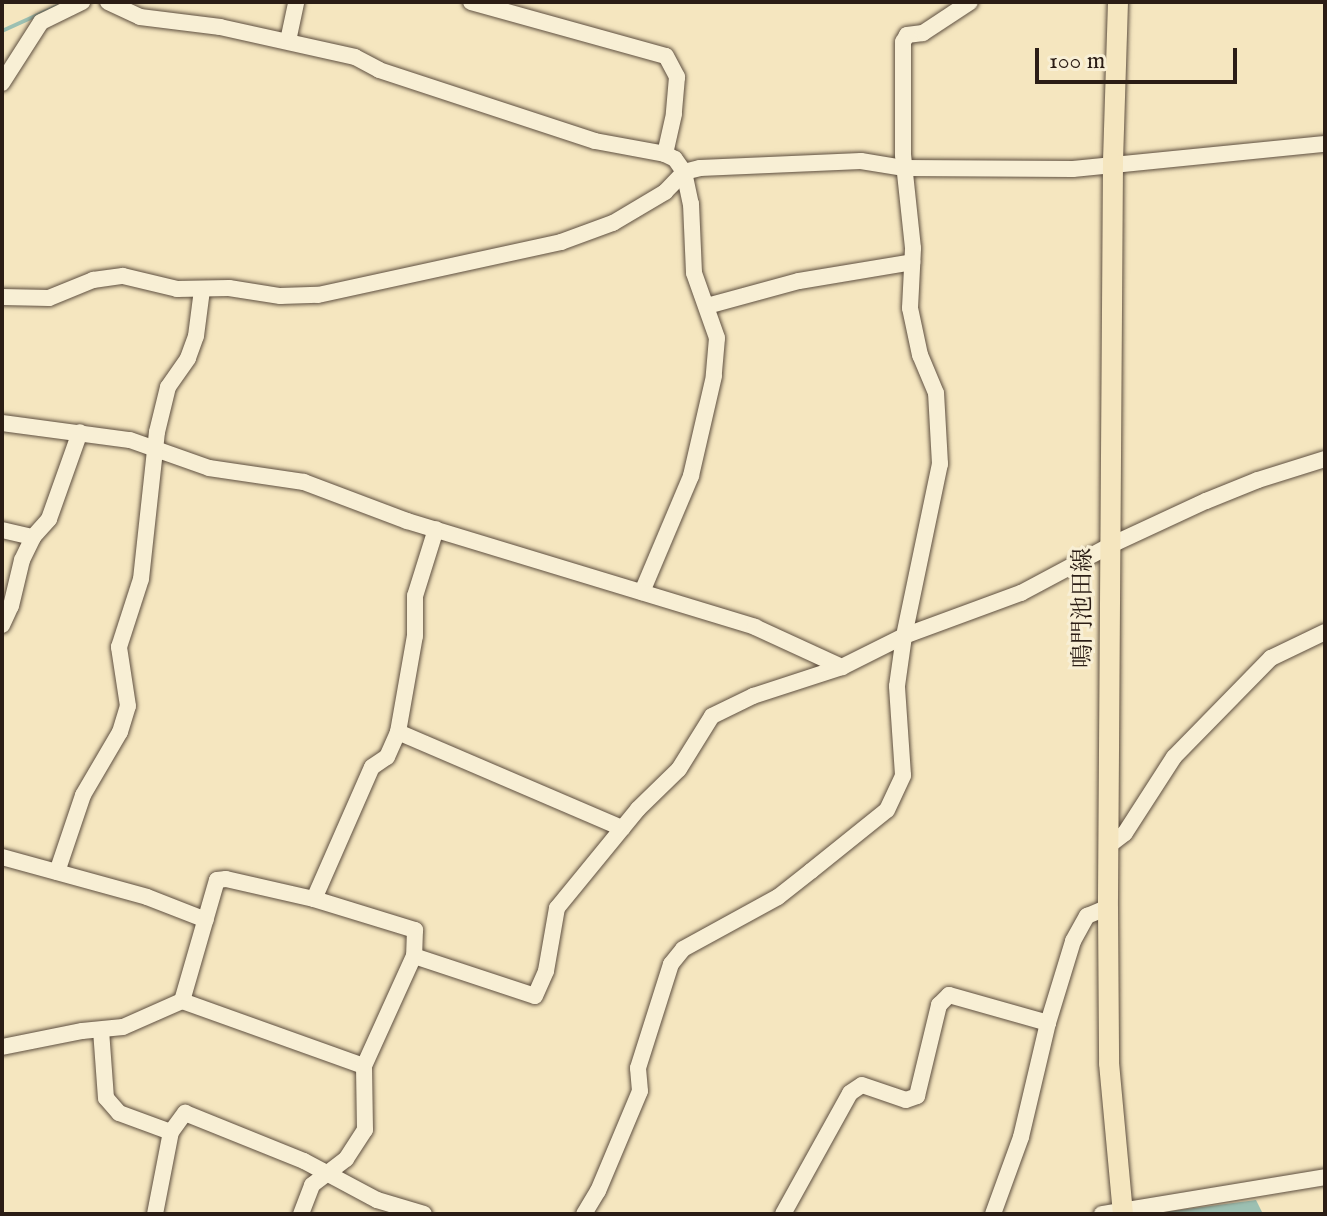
<!DOCTYPE html>
<meta charset="utf-8">
<style>
body{margin:0}
#map{position:relative;width:1327px;height:1216px;overflow:hidden;background:#f5e6bf;font-family:"IM FELL English","Noto Serif JP",serif}
div>[style]{position:absolute}
.water>*{inset:0;background:#9cc0b2}
.stream>*{height:4px;margin:-2px;padding:0 2px;transform-origin:2px;border-radius:2px;background:#9cc0b2}
.roads{filter:drop-shadow(0 0 2px #5e4f40) drop-shadow(0 0 2px #5e4f40)}
.minor>*{height:16px;margin:-8px;padding:0 8px;transform-origin:8px;border-radius:8px;background:#f8efd5}
.major>*{height:20px;margin:-10px;padding:0 10px;transform-origin:10px;border-radius:10px;background:#f5e6bf}
span{translate:-50% -50%;white-space:nowrap;text-align:center;line-height:1.15;-webkit-text-stroke:6px #f8efd5;paint-order:stroke}
.street-label{font-size:24px;color:#2b1d15}
.frame{position:absolute;inset:0;border:4px solid #2b1d15;pointer-events:none}
.scale{position:absolute;left:1035px;top:48px;width:202px;height:36px;box-sizing:border-box;border:4px solid #2b1d15;border-top:0;padding-left:10px;font-size:24px;line-height:28px;white-space:nowrap;color:#2b1d15;-webkit-text-stroke:6px #f8efd5;paint-order:stroke}
</style>
<div id="map">
<div class="water">
<i style="clip-path:polygon(1256px 1200px,1263px 1214px,1149px 1214px)"></i>
</div>
<div class="stream">
<i style="left:2px;top:31px;width:60px;rotate:-24.4deg"></i>
</div>
<div class="roads">
<div class="minor">
<i style="left:108px;top:2px;width:35px;rotate:25deg"></i>
<i style="left:140px;top:17px;width:81px;rotate:7.1deg"></i>
<i style="left:220px;top:27px;width:138px;rotate:12.5deg"></i>
<i style="left:355px;top:57px;width:27px;rotate:28deg"></i>
<i style="left:379px;top:70px;width:227px;rotate:18.2deg"></i>
<i style="left:595px;top:141px;width:71px;rotate:10.5deg"></i>
<i style="left:665px;top:154px;width:11px;rotate:27deg"></i>
<i style="left:675px;top:159px;width:16px;rotate:55deg"></i>
<i style="left:684px;top:172px;width:33px;rotate:78deg"></i>
<i style="left:691px;top:204px;width:69px;rotate:87.5deg"></i>
<i style="left:694px;top:273px;width:69px;rotate:70.5deg"></i>
<i style="left:717px;top:338px;width:38px;rotate:95deg"></i>
<i style="left:714px;top:376px;width:103px;rotate:103deg"></i>
<i style="left:691px;top:476px;width:126px;rotate:112.9deg"></i>
<i style="left:471px;top:2px;width:202px;rotate:15.5deg"></i>
<i style="left:666px;top:56px;width:24px;rotate:62deg"></i>
<i style="left:677px;top:77px;width:37px;rotate:95deg"></i>
<i style="left:674px;top:114px;width:41px;rotate:102.7deg"></i>
<i style="left:288px;top:41px;width:40px;rotate:-78deg"></i>
<i style="left:2px;top:83px;width:72px;rotate:-57.4deg"></i>
<i style="left:41px;top:22px;width:46px;rotate:-26deg"></i>
<i style="left:2px;top:297px;width:47px;rotate:1.2deg"></i>
<i style="left:49px;top:298px;width:48px;rotate:-22.2deg"></i>
<i style="left:93px;top:280px;width:30px;rotate:-8deg"></i>
<i style="left:123px;top:276px;width:56px;rotate:13.5deg"></i>
<i style="left:177px;top:289px;width:52px;rotate:-1.1deg"></i>
<i style="left:229px;top:288px;width:52px;rotate:8.9deg"></i>
<i style="left:280px;top:296px;width:38px;rotate:-2deg"></i>
<i style="left:318px;top:295px;width:249px;rotate:-12.3deg"></i>
<i style="left:561px;top:242px;width:55px;rotate:-20.1deg"></i>
<i style="left:613px;top:223px;width:61px;rotate:-30.8deg"></i>
<i style="left:665px;top:192px;width:28px;rotate:-46deg"></i>
<i style="left:684px;top:172px;width:16px;rotate:-14deg"></i>
<i style="left:700px;top:168px;width:161px;rotate:-2.5deg"></i>
<i style="left:861px;top:161px;width:44px;rotate:9.2deg"></i>
<i style="left:904px;top:168px;width:169px;rotate:0.3deg"></i>
<i style="left:1073px;top:169px;width:253px;rotate:-5.7deg"></i>
<i style="left:707px;top:306px;width:95px;rotate:-15.2deg"></i>
<i style="left:799px;top:281px;width:115px;rotate:-9.5deg"></i>
<i style="left:2px;top:423px;width:129px;rotate:7.6deg"></i>
<i style="left:130px;top:440px;width:84px;rotate:19.5deg"></i>
<i style="left:209px;top:468px;width:96px;rotate:8.4deg"></i>
<i style="left:304px;top:482px;width:110px;rotate:20.7deg"></i>
<i style="left:407px;top:521px;width:364px;rotate:16.9deg"></i>
<i style="left:755px;top:627px;width:96px;rotate:24.7deg"></i>
<i style="left:2px;top:530px;width:32px;rotate:13deg"></i>
<i style="left:2px;top:625px;width:21px;rotate:-65deg"></i>
<i style="left:11px;top:606px;width:47px;rotate:-76.6deg"></i>
<i style="left:22px;top:560px;width:25px;rotate:-64deg"></i>
<i style="left:33px;top:537px;width:24px;rotate:-48deg"></i>
<i style="left:49px;top:519px;width:92px;rotate:-70.4deg"></i>
<i style="left:398px;top:732px;width:244px;rotate:23.2deg"></i>
<i style="left:1108px;top:846px;width:21px;rotate:-37deg"></i>
<i style="left:1125px;top:833px;width:90px;rotate:-57.2deg"></i>
<i style="left:1174px;top:757px;width:139px;rotate:-45.6deg"></i>
<i style="left:1271px;top:658px;width:60px;rotate:-25.7deg"></i>
<i style="left:2px;top:857px;width:150px;rotate:15.4deg"></i>
<i style="left:147px;top:897px;width:63px;rotate:21.3deg"></i>
<i style="left:57px;top:872px;width:81px;rotate:-71.3deg"></i>
<i style="left:83px;top:795px;width:73px;rotate:-59.6deg"></i>
<i style="left:120px;top:732px;width:27px;rotate:-73deg"></i>
<i style="left:128px;top:706px;width:60px;rotate:-98.7deg"></i>
<i style="left:119px;top:647px;width:71px;rotate:-72.1deg"></i>
<i style="left:141px;top:579px;width:148px;rotate:-83.8deg"></i>
<i style="left:157px;top:432px;width:46px;rotate:-76.3deg"></i>
<i style="left:168px;top:387px;width:35px;rotate:-55deg"></i>
<i style="left:188px;top:358px;width:23px;rotate:-70deg"></i>
<i style="left:196px;top:336px;width:46px;rotate:-82.6deg"></i>
<i style="left:314px;top:899px;width:106px;rotate:17.1deg"></i>
<i style="left:415px;top:930px;width:26px;rotate:92deg"></i>
<i style="left:414px;top:956px;width:127px;rotate:18.3deg"></i>
<i style="left:535px;top:996px;width:27px;rotate:-66deg"></i>
<i style="left:546px;top:971px;width:64px;rotate:-80.1deg"></i>
<i style="left:557px;top:908px;width:128px;rotate:-50.7deg"></i>
<i style="left:638px;top:809px;width:57px;rotate:-44.3deg"></i>
<i style="left:679px;top:769px;width:62px;rotate:-58.1deg"></i>
<i style="left:712px;top:716px;width:46px;rotate:-26deg"></i>
<i style="left:753px;top:696px;width:94px;rotate:-18deg"></i>
<i style="left:842px;top:667px;width:69px;rotate:-26.6deg"></i>
<i style="left:904px;top:636px;width:125px;rotate:-20.2deg"></i>
<i style="left:1021px;top:593px;width:102px;rotate:-28.1deg"></i>
<i style="left:1111px;top:545px;width:105px;rotate:-24.9deg"></i>
<i style="left:1206px;top:501px;width:56px;rotate:-22deg"></i>
<i style="left:1258px;top:480px;width:70px;rotate:-17.4deg"></i>
<i style="left:182px;top:1001px;width:193px;rotate:19.7deg"></i>
<i style="left:101px;top:1030px;width:68px;rotate:85.8deg"></i>
<i style="left:106px;top:1098px;width:20px;rotate:49deg"></i>
<i style="left:119px;top:1113px;width:55px;rotate:20.1deg"></i>
<i style="left:2px;top:1047px;width:82px;rotate:-11.3deg"></i>
<i style="left:82px;top:1031px;width:41px;rotate:-5.6deg"></i>
<i style="left:123px;top:1027px;width:64px;rotate:-23.8deg"></i>
<i style="left:182px;top:1001px;width:126px;rotate:-73.9deg"></i>
<i style="left:217px;top:880px;width:9px;rotate:-6deg"></i>
<i style="left:226px;top:879px;width:90px;rotate:12.8deg"></i>
<i style="left:314px;top:899px;width:144px;rotate:-66.3deg"></i>
<i style="left:372px;top:767px;width:18px;rotate:-34deg"></i>
<i style="left:387px;top:757px;width:27px;rotate:-66deg"></i>
<i style="left:398px;top:732px;width:97px;rotate:-80deg"></i>
<i style="left:415px;top:636px;width:40px;rotate:-90deg"></i>
<i style="left:415px;top:596px;width:70px;rotate:-72.6deg"></i>
<i style="left:155px;top:1214px;width:84px;rotate:-79deg"></i>
<i style="left:171px;top:1132px;width:24px;rotate:-54deg"></i>
<i style="left:185px;top:1113px;width:128px;rotate:22deg"></i>
<i style="left:304px;top:1161px;width:83px;rotate:28.1deg"></i>
<i style="left:377px;top:1200px;width:49px;rotate:16.6deg"></i>
<i style="left:301px;top:1214px;width:31px;rotate:-69deg"></i>
<i style="left:312px;top:1185px;width:43px;rotate:-37.4deg"></i>
<i style="left:346px;top:1159px;width:35px;rotate:-57deg"></i>
<i style="left:365px;top:1130px;width:64px;rotate:-90.9deg"></i>
<i style="left:364px;top:1066px;width:121px;rotate:-65.6deg"></i>
<i style="left:584px;top:1214px;width:27px;rotate:-59deg"></i>
<i style="left:598px;top:1191px;width:108px;rotate:-67.2deg"></i>
<i style="left:640px;top:1091px;width:23px;rotate:-95deg"></i>
<i style="left:638px;top:1068px;width:109px;rotate:-72.4deg"></i>
<i style="left:671px;top:964px;width:19px;rotate:-51deg"></i>
<i style="left:683px;top:949px;width:108px;rotate:-28.7deg"></i>
<i style="left:778px;top:897px;width:42px;rotate:-38.2deg"></i>
<i style="left:811px;top:871px;width:97px;rotate:-38.8deg"></i>
<i style="left:887px;top:810px;width:38px;rotate:-65deg"></i>
<i style="left:903px;top:775px;width:89px;rotate:-93.9deg"></i>
<i style="left:897px;top:686px;width:50px;rotate:-82deg"></i>
<i style="left:904px;top:636px;width:176px;rotate:-78.2deg"></i>
<i style="left:940px;top:464px;width:71px;rotate:-93.2deg"></i>
<i style="left:936px;top:393px;width:41px;rotate:-112.8deg"></i>
<i style="left:920px;top:355px;width:48px;rotate:-102deg"></i>
<i style="left:910px;top:308px;width:60px;rotate:-87.1deg"></i>
<i style="left:913px;top:248px;width:94px;rotate:-96.1deg"></i>
<i style="left:903px;top:155px;width:113px;rotate:-90deg"></i>
<i style="left:903px;top:42px;width:8px;rotate:-60deg"></i>
<i style="left:907px;top:35px;width:16px;rotate:-7deg"></i>
<i style="left:923px;top:33px;width:56px;rotate:-33.4deg"></i>
<i style="left:783px;top:1214px;width:138px;rotate:-61deg"></i>
<i style="left:850px;top:1093px;width:14px;rotate:-34deg"></i>
<i style="left:862px;top:1085px;width:46px;rotate:18.8deg"></i>
<i style="left:906px;top:1100px;width:12px;rotate:-20deg"></i>
<i style="left:917px;top:1096px;width:94px;rotate:-76.4deg"></i>
<i style="left:939px;top:1005px;width:14px;rotate:-45deg"></i>
<i style="left:949px;top:995px;width:103px;rotate:15.8deg"></i>
<i style="left:993px;top:1214px;width:82px;rotate:-70deg"></i>
<i style="left:1021px;top:1137px;width:117px;rotate:-76.7deg"></i>
<i style="left:1048px;top:1023px;width:86px;rotate:-73deg"></i>
<i style="left:1073px;top:941px;width:29px;rotate:-61deg"></i>
<i style="left:1087px;top:916px;width:23px;rotate:-23deg"></i>
<i style="left:1102px;top:1214px;width:226px;rotate:-9.4deg"></i>
</div>
<div class="major">
<i style="left:1118px;top:2px;width:161px;rotate:91.8deg"></i>
<i style="left:1113px;top:163px;width:744px;rotate:90.39deg"></i>
<i style="left:1108px;top:907px;width:156px;rotate:89.6deg"></i>
<i style="left:1109px;top:1063px;width:152px;rotate:84.7deg"></i>
</div>
</div>
<div class="street-label">
<span style="left:1084px;top:608px;rotate:-90deg">鳴門池田線</span>
</div>
<div class="frame"></div>
<div class="scale">100 m</div>
</div>
